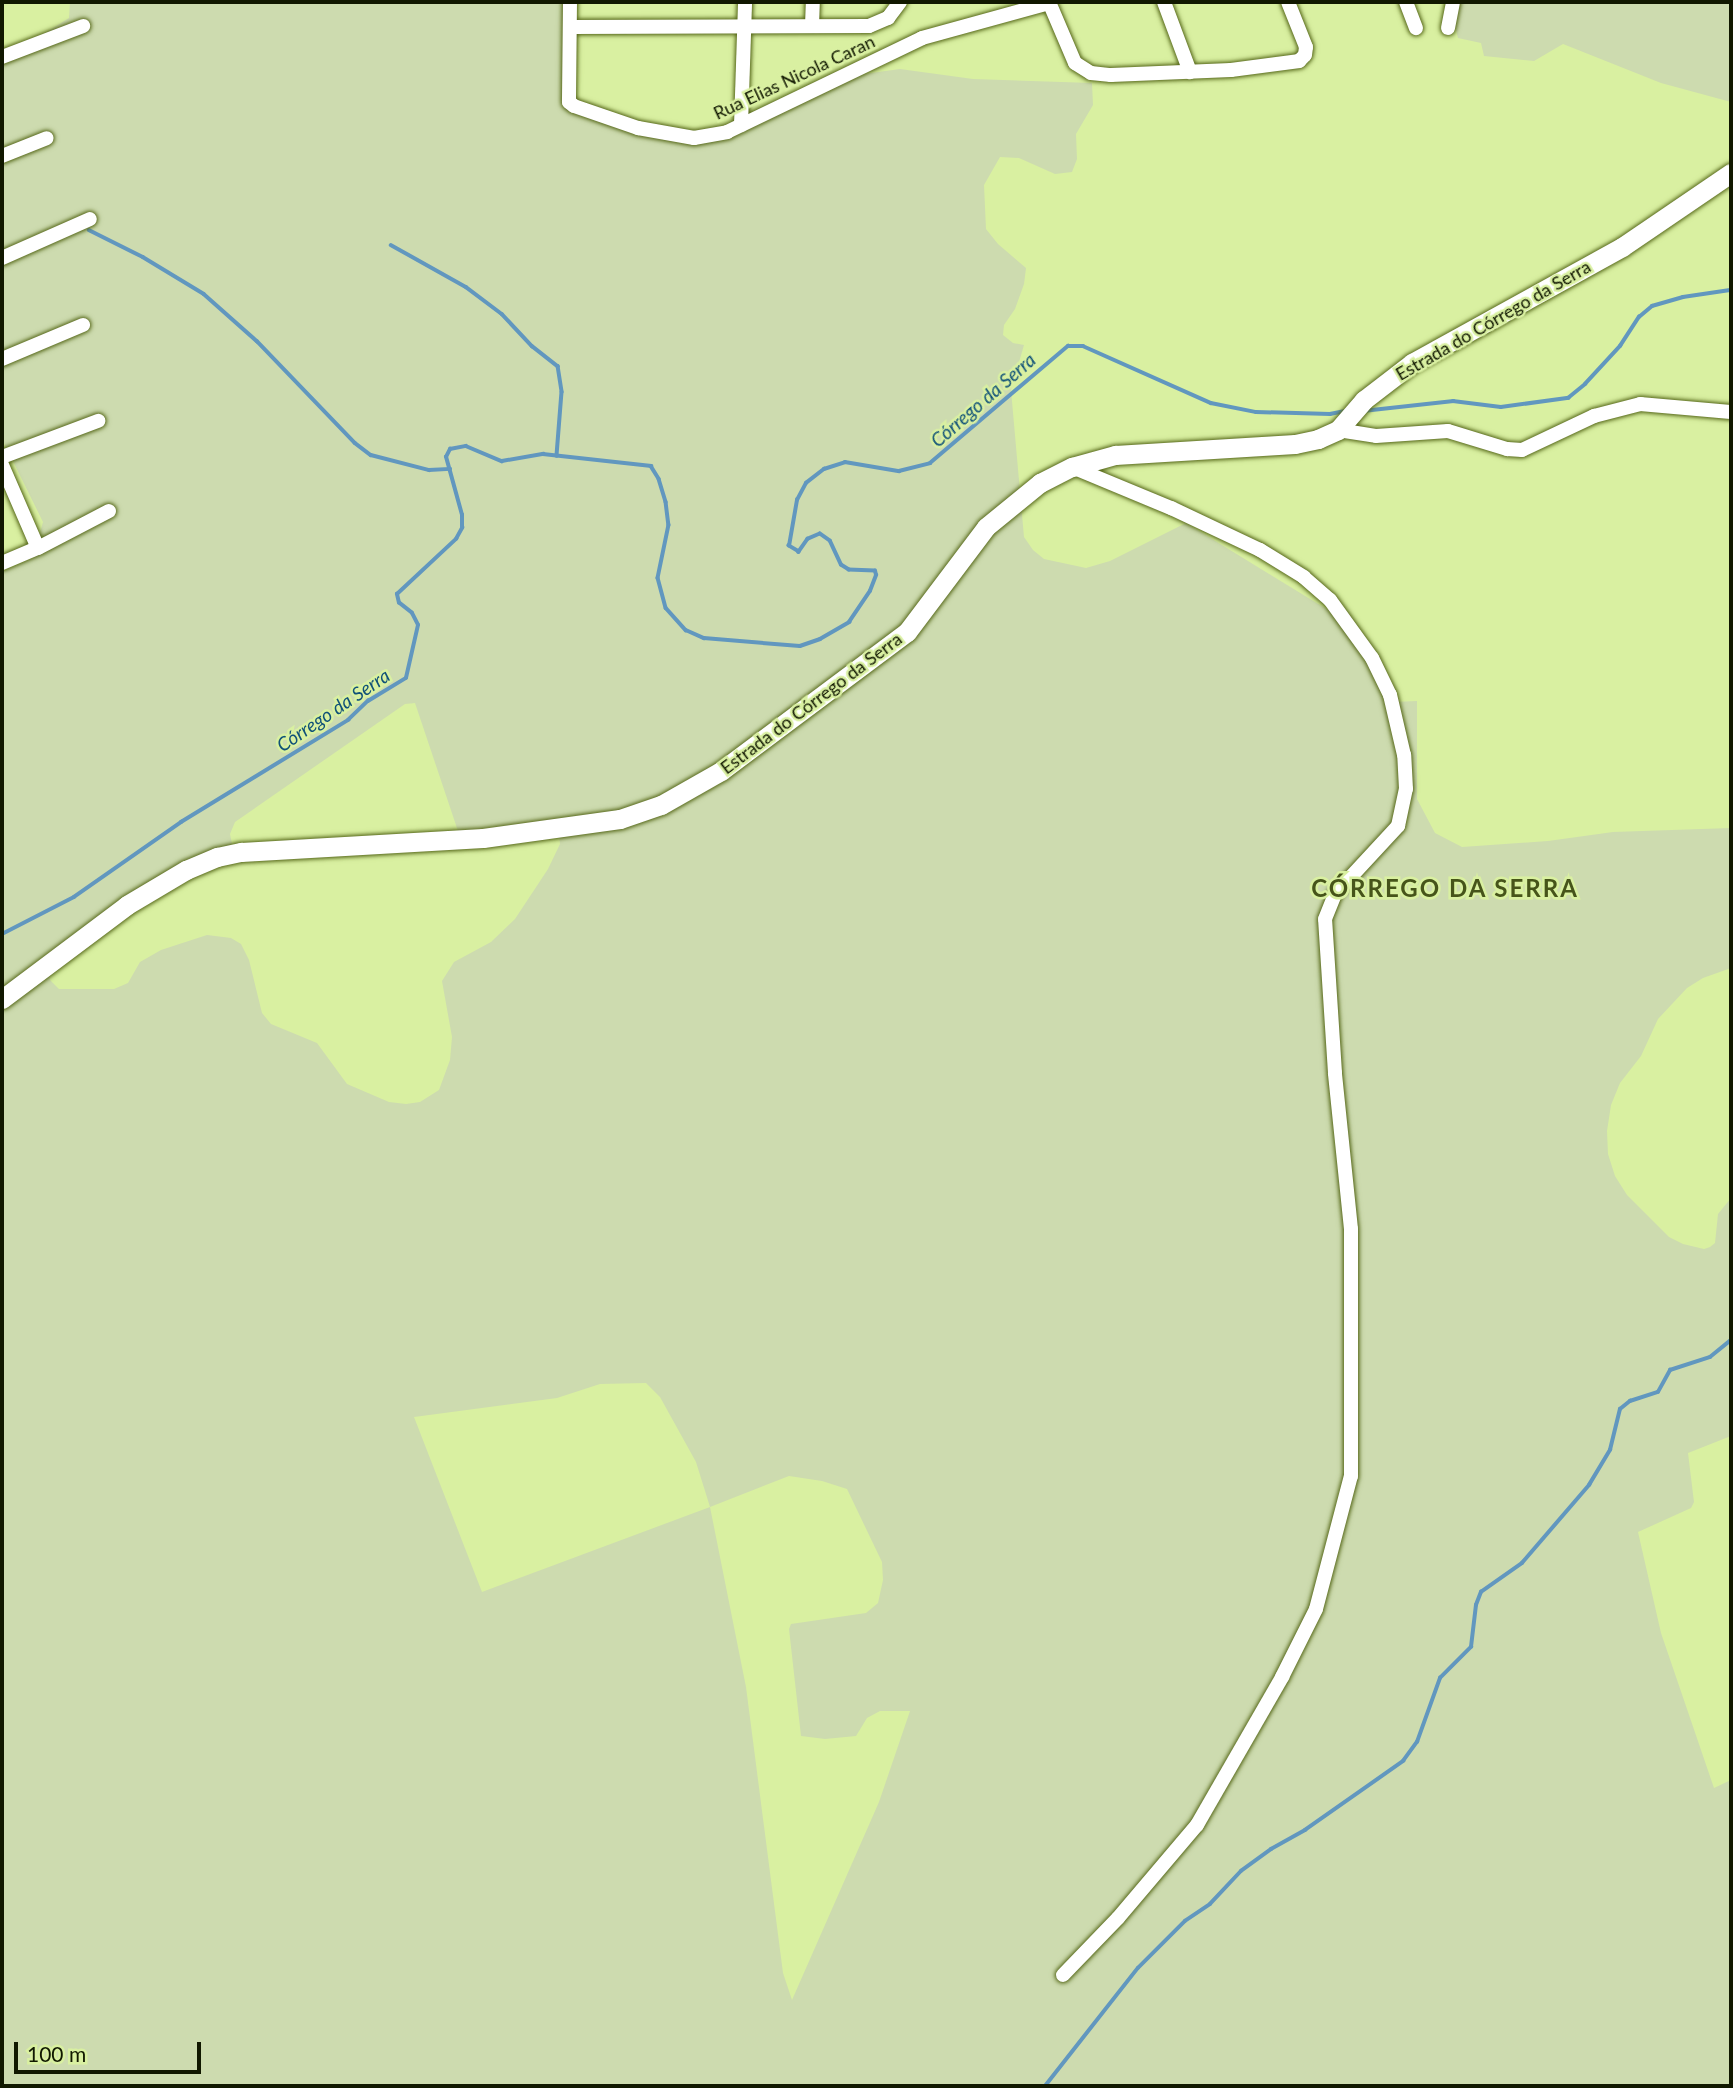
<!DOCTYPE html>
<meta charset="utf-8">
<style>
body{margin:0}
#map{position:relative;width:1733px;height:2088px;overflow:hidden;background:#d9f0a1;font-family:Lato,sans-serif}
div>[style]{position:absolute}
.green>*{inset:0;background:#cddbaf}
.stream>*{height:3.5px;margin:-1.75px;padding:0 1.75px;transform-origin:1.75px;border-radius:1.75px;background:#6197bf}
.roads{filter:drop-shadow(0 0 2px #566819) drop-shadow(0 0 2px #566819)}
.street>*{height:14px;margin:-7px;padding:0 7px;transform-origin:7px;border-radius:7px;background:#fff}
.secondary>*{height:19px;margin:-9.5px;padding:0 9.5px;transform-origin:9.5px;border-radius:9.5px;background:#fff}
span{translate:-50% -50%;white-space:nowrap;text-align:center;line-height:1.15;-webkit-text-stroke:5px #d9f0a1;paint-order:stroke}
.street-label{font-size:18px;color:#111800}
.water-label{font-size:19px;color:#105178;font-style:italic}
.district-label{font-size:24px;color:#46541a;font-weight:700;letter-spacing:2px}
.frame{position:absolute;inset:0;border:4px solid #111800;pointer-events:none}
.scale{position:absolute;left:14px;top:2042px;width:187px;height:32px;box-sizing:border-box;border:4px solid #111800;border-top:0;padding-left:9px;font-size:21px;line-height:24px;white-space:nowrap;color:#111800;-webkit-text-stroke:5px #d9f0a1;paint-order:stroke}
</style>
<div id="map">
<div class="green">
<i style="clip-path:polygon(evenodd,70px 2px,567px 2px,564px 105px,653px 138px,732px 135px,864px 74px,900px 69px,973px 79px,1092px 83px,1093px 105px,1076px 134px,1077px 159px,1072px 172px,1055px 174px,1019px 158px,1000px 157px,984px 185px,986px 229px,998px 244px,1026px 268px,1024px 284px,1015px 309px,1004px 325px,1003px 335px,1013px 343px,1024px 345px,1011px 390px,1024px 537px,1033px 550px,1044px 559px,1086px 568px,1110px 561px,1186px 523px,1333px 613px,1393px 702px,1417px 701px,1417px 799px,1435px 833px,1462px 847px,1548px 841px,1613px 832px,1731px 828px,1731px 968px,1703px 978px,1687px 988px,1658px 1019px,1641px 1056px,1620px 1083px,1611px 1105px,1607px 1131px,1608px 1154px,1615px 1176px,1627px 1195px,1669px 1237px,1683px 1244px,1704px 1249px,1710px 1247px,1715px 1243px,1718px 1214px,1731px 1198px,1731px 1436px,1688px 1453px,1694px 1502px,1691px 1508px,1638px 1532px,1661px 1633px,1714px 1788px,1731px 1780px,1731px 2086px,2px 2086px,2px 572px,33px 558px,43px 522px,2px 439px,2px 54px,30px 42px,69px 18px,70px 2px,415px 703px,461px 840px,559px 835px,560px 844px,548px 869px,515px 919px,491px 942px,454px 962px,442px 981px,452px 1037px,450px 1060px,439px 1090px,420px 1102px,406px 1104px,389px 1102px,347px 1084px,317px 1043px,271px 1024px,262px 1013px,249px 960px,241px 944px,231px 938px,207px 935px,161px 950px,140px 962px,128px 983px,114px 989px,59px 989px,50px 980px,49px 970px,200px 860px,239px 851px,232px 844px,230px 834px,235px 822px,405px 704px,415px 703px,70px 2px,646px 1383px,660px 1397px,696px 1462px,710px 1507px,482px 1592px,414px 1417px,557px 1398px,600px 1384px,646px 1383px,70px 2px,789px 1476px,822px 1481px,847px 1489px,882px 1562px,883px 1580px,878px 1603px,866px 1613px,791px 1624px,789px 1629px,801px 1736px,825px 1739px,856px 1736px,867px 1718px,880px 1711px,910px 1711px,879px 1802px,792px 2000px,783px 1973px,746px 1687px,710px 1507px,789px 1476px)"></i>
<i style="clip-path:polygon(1449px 2px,1731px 2px,1731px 102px,1661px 83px,1563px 44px,1534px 61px,1484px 56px,1481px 43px,1458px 38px)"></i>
</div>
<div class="stream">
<i style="left:89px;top:230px;width:60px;rotate:26.6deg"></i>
<i style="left:143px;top:257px;width:71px;rotate:31.2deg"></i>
<i style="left:204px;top:294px;width:71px;rotate:41.6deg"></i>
<i style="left:257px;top:341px;width:141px;rotate:46.1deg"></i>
<i style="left:355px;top:443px;width:20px;rotate:37deg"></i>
<i style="left:371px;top:455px;width:60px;rotate:14.5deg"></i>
<i style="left:429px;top:470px;width:21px;rotate:-3deg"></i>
<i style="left:391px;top:245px;width:86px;rotate:29.2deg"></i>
<i style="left:466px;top:287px;width:45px;rotate:36.9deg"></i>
<i style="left:502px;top:314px;width:44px;rotate:46.8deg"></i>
<i style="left:532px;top:346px;width:33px;rotate:38deg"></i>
<i style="left:558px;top:366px;width:26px;rotate:81deg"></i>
<i style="left:562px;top:392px;width:64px;rotate:94.5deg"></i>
<i style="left:1363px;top:411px;width:91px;rotate:-6.3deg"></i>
<i style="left:1453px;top:401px;width:48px;rotate:7.1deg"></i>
<i style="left:1501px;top:407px;width:68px;rotate:-7.7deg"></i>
<i style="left:1568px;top:398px;width:22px;rotate:-39deg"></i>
<i style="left:1585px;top:384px;width:52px;rotate:-47.4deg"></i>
<i style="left:1620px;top:346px;width:35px;rotate:-57deg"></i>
<i style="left:1639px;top:317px;width:17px;rotate:-40deg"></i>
<i style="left:1652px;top:306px;width:32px;rotate:-16deg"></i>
<i style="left:1683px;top:297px;width:49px;rotate:-8.3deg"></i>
<i style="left:2px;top:934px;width:81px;rotate:-27.2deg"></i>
<i style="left:74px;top:897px;width:131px;rotate:-35deg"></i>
<i style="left:181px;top:822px;width:196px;rotate:-31.4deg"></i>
<i style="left:348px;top:720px;width:28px;rotate:-44deg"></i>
<i style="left:368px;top:701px;width:44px;rotate:-31.2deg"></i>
<i style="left:406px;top:678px;width:54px;rotate:-77.2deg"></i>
<i style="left:418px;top:625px;width:13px;rotate:-117deg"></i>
<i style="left:412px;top:613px;width:16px;rotate:-142deg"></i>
<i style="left:399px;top:603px;width:9px;rotate:-103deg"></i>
<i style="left:397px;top:594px;width:81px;rotate:-43deg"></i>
<i style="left:456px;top:539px;width:13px;rotate:-61deg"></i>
<i style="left:462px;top:528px;width:13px;rotate:-90deg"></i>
<i style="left:462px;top:515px;width:60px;rotate:-105.4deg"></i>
<i style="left:446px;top:457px;width:9px;rotate:-63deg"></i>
<i style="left:450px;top:449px;width:16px;rotate:-11deg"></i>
<i style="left:466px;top:446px;width:39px;rotate:23deg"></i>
<i style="left:502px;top:461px;width:42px;rotate:-9.7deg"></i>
<i style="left:543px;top:454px;width:109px;rotate:6.3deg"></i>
<i style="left:651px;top:466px;width:15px;rotate:58deg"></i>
<i style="left:659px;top:479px;width:24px;rotate:73deg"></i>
<i style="left:666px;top:502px;width:23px;rotate:83deg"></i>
<i style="left:669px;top:525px;width:54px;rotate:101.7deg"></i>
<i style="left:658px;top:578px;width:31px;rotate:75deg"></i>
<i style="left:666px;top:608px;width:30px;rotate:48deg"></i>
<i style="left:686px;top:630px;width:20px;rotate:24deg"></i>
<i style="left:704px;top:638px;width:96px;rotate:4.8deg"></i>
<i style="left:800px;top:646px;width:21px;rotate:-19deg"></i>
<i style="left:820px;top:639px;width:34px;rotate:-30deg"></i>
<i style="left:849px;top:622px;width:37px;rotate:-56deg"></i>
<i style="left:870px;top:591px;width:17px;rotate:-69deg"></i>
<i style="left:876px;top:575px;width:4px;rotate:-104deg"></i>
<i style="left:875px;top:571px;width:26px;rotate:-178deg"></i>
<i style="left:849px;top:570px;width:9px;rotate:-148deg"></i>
<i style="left:841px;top:565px;width:26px;rotate:-115deg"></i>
<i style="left:830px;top:541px;width:12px;rotate:-145deg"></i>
<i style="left:820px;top:534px;width:13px;rotate:157deg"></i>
<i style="left:808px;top:539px;width:16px;rotate:125deg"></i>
<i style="left:799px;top:552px;width:12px;rotate:-149deg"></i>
<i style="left:789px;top:546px;width:47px;rotate:-80.1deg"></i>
<i style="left:797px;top:500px;width:19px;rotate:-62deg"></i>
<i style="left:806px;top:483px;width:23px;rotate:-38deg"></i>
<i style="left:824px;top:469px;width:22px;rotate:-18deg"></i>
<i style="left:845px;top:462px;width:55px;rotate:9.5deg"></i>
<i style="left:899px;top:471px;width:32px;rotate:-14deg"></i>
<i style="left:930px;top:463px;width:181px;rotate:-40.3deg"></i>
<i style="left:1068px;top:346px;width:15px"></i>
<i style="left:1083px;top:346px;width:140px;rotate:24deg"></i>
<i style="left:1211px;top:403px;width:46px;rotate:11.3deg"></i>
<i style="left:1256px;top:412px;width:74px;rotate:1.5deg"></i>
<i style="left:1330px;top:414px;width:15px;rotate:-11deg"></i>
<i style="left:1045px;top:2086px;width:150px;rotate:-51.8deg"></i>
<i style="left:1138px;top:1968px;width:66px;rotate:-45deg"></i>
<i style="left:1185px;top:1921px;width:30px;rotate:-34deg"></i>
<i style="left:1210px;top:1904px;width:45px;rotate:-46.8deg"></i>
<i style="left:1241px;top:1871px;width:37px;rotate:-36deg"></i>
<i style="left:1271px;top:1849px;width:39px;rotate:-29deg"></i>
<i style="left:1305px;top:1830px;width:120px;rotate:-35.1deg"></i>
<i style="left:1403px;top:1761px;width:24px;rotate:-54deg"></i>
<i style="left:1417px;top:1742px;width:68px;rotate:-70.2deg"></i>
<i style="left:1440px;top:1678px;width:44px;rotate:-45deg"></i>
<i style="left:1471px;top:1647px;width:42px;rotate:-83.2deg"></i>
<i style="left:1476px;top:1605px;width:14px;rotate:-69deg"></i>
<i style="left:1481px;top:1592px;width:50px;rotate:-35.3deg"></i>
<i style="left:1522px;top:1563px;width:103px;rotate:-49.3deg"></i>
<i style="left:1589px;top:1485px;width:41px;rotate:-59deg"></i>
<i style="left:1610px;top:1450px;width:42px;rotate:-76.3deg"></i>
<i style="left:1620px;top:1409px;width:13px;rotate:-39deg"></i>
<i style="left:1630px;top:1401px;width:29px;rotate:-18deg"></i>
<i style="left:1658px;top:1392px;width:25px;rotate:-61deg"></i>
<i style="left:1670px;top:1370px;width:42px;rotate:-18deg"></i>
<i style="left:1710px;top:1357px;width:27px;rotate:-39deg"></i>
</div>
<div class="roads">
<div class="street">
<i style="left:570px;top:2px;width:100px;rotate:90.6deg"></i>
<i style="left:569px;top:102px;width:6px;rotate:39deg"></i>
<i style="left:574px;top:106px;width:68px;rotate:19deg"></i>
<i style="left:638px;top:128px;width:57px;rotate:10.1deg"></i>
<i style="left:694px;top:138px;width:34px;rotate:-10deg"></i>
<i style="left:727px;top:132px;width:216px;rotate:-25.7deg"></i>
<i style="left:922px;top:38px;width:132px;rotate:-15.4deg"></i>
<i style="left:1049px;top:2px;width:66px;rotate:66.9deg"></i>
<i style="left:1075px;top:63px;width:19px;rotate:32deg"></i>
<i style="left:1091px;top:73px;width:20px;rotate:6deg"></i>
<i style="left:1111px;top:75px;width:120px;rotate:-2.4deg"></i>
<i style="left:1231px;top:70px;width:69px;rotate:-7.5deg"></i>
<i style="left:1299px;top:61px;width:8px;rotate:-45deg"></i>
<i style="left:1305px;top:55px;width:8px;rotate:-83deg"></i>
<i style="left:1306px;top:47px;width:48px;rotate:-111.8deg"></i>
<i style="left:1164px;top:2px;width:75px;rotate:69.6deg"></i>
<i style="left:1406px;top:2px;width:28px;rotate:69deg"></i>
<i style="left:812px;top:26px;width:24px;rotate:-88deg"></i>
<i style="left:570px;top:27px;width:299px;rotate:-0.2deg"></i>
<i style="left:869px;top:26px;width:21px;rotate:-23deg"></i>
<i style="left:888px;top:18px;width:20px;rotate:-53deg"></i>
<i style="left:1448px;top:28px;width:26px;rotate:-79deg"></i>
<i style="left:2px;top:57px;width:87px;rotate:-20.9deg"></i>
<i style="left:741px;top:125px;width:123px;rotate:-88.1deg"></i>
<i style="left:2px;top:156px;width:48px;rotate:-21.8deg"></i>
<i style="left:2px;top:258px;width:96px;rotate:-23.9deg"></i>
<i style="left:2px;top:359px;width:88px;rotate:-22.8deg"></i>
<i style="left:1338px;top:430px;width:38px;rotate:9deg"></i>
<i style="left:1376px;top:436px;width:72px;rotate:-4deg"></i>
<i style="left:1448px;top:431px;width:62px;rotate:17deg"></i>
<i style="left:1507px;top:449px;width:15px;rotate:4deg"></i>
<i style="left:1522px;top:450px;width:80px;rotate:-25.3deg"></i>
<i style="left:1594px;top:416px;width:48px;rotate:-14.6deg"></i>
<i style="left:1640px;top:404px;width:91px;rotate:5deg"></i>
<i style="left:2px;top:457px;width:103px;rotate:-20.6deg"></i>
<i style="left:2px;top:465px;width:90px;rotate:66.6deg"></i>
<i style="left:2px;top:563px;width:39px;rotate:-23deg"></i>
<i style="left:38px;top:548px;width:80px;rotate:-27.5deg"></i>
<i style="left:1063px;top:1975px;width:79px;rotate:-46deg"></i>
<i style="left:1118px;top:1918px;width:122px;rotate:-49.7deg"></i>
<i style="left:1197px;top:1825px;width:171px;rotate:-60.1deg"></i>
<i style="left:1282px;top:1677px;width:76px;rotate:-63.4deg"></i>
<i style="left:1316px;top:1609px;width:138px;rotate:-75.3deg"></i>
<i style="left:1351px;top:1476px;width:247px;rotate:-90deg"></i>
<i style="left:1351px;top:1229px;width:157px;rotate:-95.9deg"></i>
<i style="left:1335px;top:1073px;width:154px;rotate:-93.7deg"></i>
<i style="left:1325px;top:919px;width:27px;rotate:-68deg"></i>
<i style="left:1335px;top:894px;width:93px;rotate:-47.2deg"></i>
<i style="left:1398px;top:826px;width:38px;rotate:-78deg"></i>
<i style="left:1406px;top:789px;width:34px;rotate:-93deg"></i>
<i style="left:1404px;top:755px;width:62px;rotate:-103.1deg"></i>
<i style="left:1390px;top:695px;width:41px;rotate:-115.9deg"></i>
<i style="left:1372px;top:658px;width:72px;rotate:-125.9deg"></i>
<i style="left:1330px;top:600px;width:35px;rotate:-139deg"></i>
<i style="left:1304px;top:577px;width:52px;rotate:-148.5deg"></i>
<i style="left:1260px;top:550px;width:98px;rotate:-154.7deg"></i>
<i style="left:1171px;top:508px;width:107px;rotate:-157.5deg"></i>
</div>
<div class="secondary">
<i style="left:2px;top:999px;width:156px;rotate:-36.9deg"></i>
<i style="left:127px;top:905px;width:69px;rotate:-30.7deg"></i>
<i style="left:186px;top:870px;width:34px;rotate:-23deg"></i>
<i style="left:217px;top:857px;width:25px;rotate:-12deg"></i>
<i style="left:241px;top:852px;width:242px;rotate:-3.3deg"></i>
<i style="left:483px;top:838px;width:138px;rotate:-7.9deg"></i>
<i style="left:620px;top:819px;width:43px;rotate:-18.9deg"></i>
<i style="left:661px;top:805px;width:69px;rotate:-29.5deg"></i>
<i style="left:721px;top:771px;width:232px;rotate:-36.8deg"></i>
<i style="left:907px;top:632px;width:131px;rotate:-53deg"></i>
<i style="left:986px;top:527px;width:70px;rotate:-39.2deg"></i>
<i style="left:1040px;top:483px;width:36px;rotate:-27deg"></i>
<i style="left:1072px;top:467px;width:45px;rotate:-15.6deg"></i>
<i style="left:1115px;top:455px;width:180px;rotate:-3.5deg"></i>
<i style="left:1295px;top:444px;width:24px;rotate:-12deg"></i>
<i style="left:1318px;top:439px;width:22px;rotate:-24deg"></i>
<i style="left:1338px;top:430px;width:40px;rotate:-49deg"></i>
<i style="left:1364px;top:400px;width:61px;rotate:-37.6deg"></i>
<i style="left:1412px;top:363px;width:240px;rotate:-28.9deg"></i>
<i style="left:1622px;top:247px;width:132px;rotate:-34.2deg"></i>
</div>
</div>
<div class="street-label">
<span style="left:794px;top:77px;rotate:-25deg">Rua Elias Nicola Caran</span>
<span style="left:1493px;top:320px;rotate:-30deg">Estrada do Córrego da Serra</span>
<span style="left:811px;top:703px;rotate:-37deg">Estrada do Córrego da Serra</span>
</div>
<div class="water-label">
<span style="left:983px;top:400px;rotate:-41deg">Córrego da Serra</span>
<span style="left:333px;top:710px;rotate:-34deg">Córrego da Serra</span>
</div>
<div class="district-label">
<span style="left:1445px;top:888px">CÓRREGO DA SERRA</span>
</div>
<div class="frame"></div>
<div class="scale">100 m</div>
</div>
